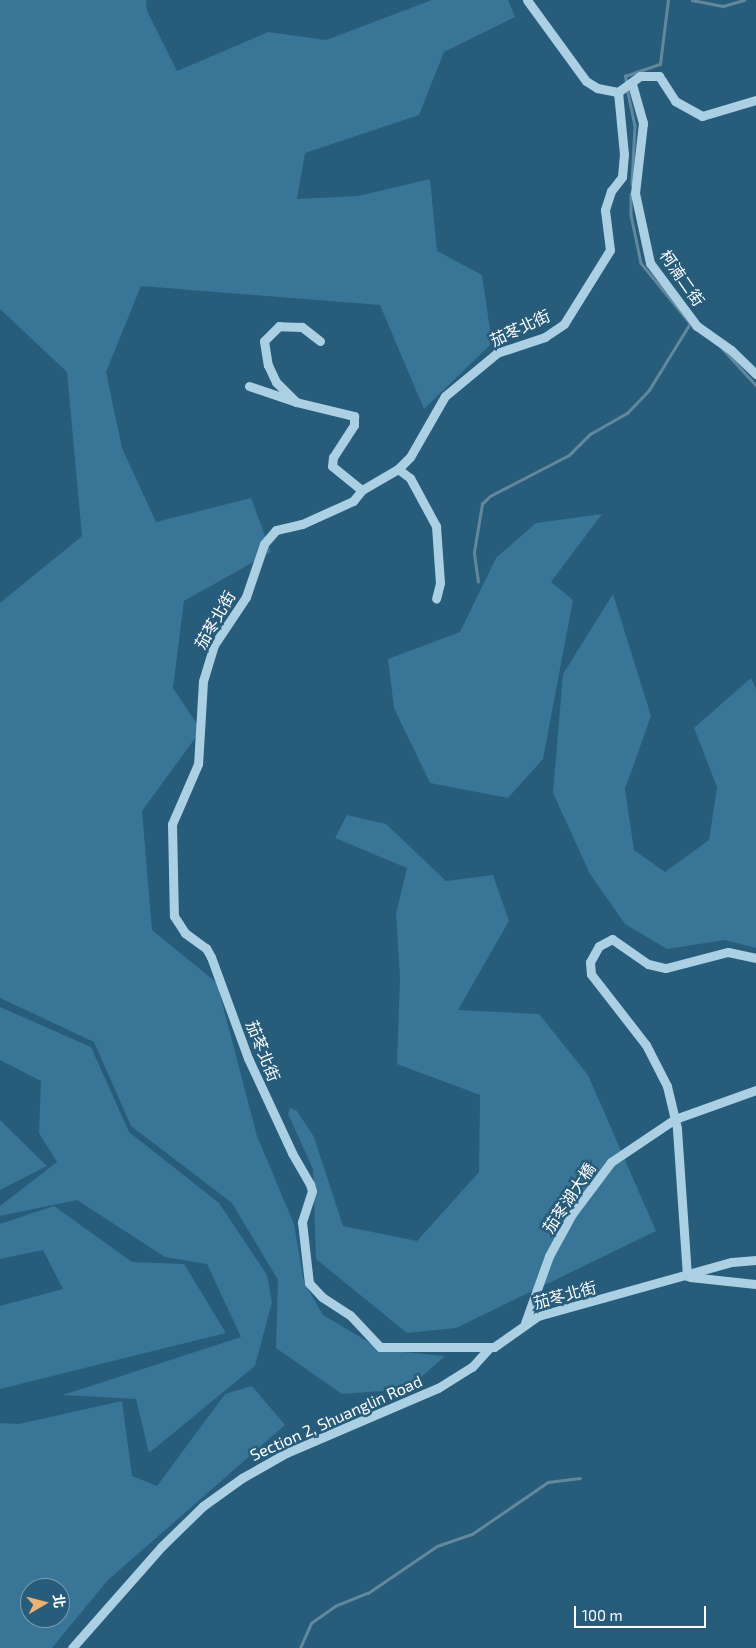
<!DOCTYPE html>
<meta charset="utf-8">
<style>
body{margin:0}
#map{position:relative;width:756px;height:1648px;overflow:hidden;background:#275c7b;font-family:"Exo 2","Noto Sans TC",sans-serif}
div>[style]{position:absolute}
.green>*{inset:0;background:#387596}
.stream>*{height:2.5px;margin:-1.25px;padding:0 1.25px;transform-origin:1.25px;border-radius:1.25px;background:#62889e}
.minor>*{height:9px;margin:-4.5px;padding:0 4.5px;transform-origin:4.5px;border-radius:4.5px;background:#abd0e4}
span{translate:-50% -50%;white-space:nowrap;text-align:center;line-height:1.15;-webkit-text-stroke:5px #275c7b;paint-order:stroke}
.street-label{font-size:16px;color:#fff}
.north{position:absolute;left:20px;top:1578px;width:50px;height:50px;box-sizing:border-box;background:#275c7b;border:1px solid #7d9db0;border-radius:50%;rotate:82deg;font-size:14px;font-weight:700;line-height:20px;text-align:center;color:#fff}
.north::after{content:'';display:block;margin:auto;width:18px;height:22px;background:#ecb071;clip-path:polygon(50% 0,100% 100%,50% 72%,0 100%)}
.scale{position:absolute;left:574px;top:1606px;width:132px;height:22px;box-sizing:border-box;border:2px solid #fff;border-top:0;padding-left:6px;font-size:15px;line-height:18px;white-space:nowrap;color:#fff;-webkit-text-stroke:4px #275c7b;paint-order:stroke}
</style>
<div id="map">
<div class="green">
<i style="clip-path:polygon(0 0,146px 0,147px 11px,177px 71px,268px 32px,326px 40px,432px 0,508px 0,515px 17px,444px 52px,419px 115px,305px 153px,297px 199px,358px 196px,430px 179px,437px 251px,482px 275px,492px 343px,424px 409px,380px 305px,141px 286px,106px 372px,122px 448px,156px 522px,251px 498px,271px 552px,184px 601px,173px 688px,201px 730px,142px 811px,152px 930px,217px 983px,257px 1136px,294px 1224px,304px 1282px,323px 1315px,382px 1350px,445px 1356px,408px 1389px,342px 1394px,276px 1348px,278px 1280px,232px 1203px,131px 1126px,94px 1042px,0 998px,0 603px,82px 536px,67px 372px,0 309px)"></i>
<i style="clip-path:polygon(602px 514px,551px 582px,573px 600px,543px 759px,508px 798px,430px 783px,394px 708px,388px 659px,460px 632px,496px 558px,536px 523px)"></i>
<i style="clip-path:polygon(613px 594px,651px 716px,625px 789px,634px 850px,665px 872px,709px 840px,717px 787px,694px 728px,751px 678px,756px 689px,756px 948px,725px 940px,667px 949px,625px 924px,590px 874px,553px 793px,563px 674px)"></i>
<i style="clip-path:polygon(347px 815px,386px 824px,446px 881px,493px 875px,509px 921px,458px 1010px,539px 1014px,588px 1075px,656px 1231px,456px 1328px,407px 1333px,316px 1259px,313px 1169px,288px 1114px,290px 1108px,297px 1111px,314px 1137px,343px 1226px,417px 1241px,479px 1172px,480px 1095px,397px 1064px,400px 977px,396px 914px,407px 868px,335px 838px)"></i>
<i style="clip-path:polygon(0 1007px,91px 1047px,129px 1132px,219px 1203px,267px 1275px,272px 1302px,255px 1366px,149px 1453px,136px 1399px,63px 1395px,241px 1337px,207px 1264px,165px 1257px,77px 1200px,0 1216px,0 1206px,57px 1162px,39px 1133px,41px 1081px,0 1060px)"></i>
<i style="clip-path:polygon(0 1120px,47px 1166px,0 1190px)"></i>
<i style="clip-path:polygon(54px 1206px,132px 1262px,184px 1264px,226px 1333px,0 1389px,0 1306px,63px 1289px,43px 1250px,0 1259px,0 1224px)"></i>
<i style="clip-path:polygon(evenodd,252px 1386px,285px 1425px,107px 1581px,52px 1648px,0 1648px,0 1423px,19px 1424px,122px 1401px,132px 1476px,157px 1486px,225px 1394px,252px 1386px,30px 1588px,60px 1588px,60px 1618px,30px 1618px,30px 1588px)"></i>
</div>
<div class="stream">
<i style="left:692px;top:0;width:32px;rotate:11deg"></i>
<i style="left:723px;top:6px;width:22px;rotate:-16deg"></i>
<i style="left:626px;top:82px;width:6px;rotate:-99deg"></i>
<i style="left:625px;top:76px;width:37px;rotate:-19deg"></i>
<i style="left:660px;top:64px;width:64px;rotate:-82.9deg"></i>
<i style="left:627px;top:88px;width:38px;rotate:78deg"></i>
<i style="left:635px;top:125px;width:59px;rotate:92.9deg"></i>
<i style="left:631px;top:194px;width:21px;rotate:90deg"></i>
<i style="left:631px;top:215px;width:49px;rotate:78.2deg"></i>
<i style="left:641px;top:263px;width:84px;rotate:50.8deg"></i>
<i style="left:723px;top:349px;width:49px;rotate:47.5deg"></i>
<i style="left:478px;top:582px;width:30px;rotate:-98deg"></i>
<i style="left:474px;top:552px;width:49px;rotate:-80.5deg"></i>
<i style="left:482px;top:504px;width:11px;rotate:-45deg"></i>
<i style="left:490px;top:496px;width:89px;rotate:-27.4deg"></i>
<i style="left:569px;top:455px;width:30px;rotate:-45deg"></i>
<i style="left:590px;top:434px;width:43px;rotate:-29.6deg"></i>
<i style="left:627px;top:413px;width:32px;rotate:-46deg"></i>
<i style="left:649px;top:390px;width:76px;rotate:-58.4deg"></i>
<i style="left:300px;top:1648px;width:27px;rotate:-66deg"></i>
<i style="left:311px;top:1623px;width:29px;rotate:-35deg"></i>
<i style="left:335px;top:1606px;width:35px;rotate:-22deg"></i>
<i style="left:368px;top:1593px;width:83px;rotate:-34.3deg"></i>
<i style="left:437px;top:1546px;width:37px;rotate:-19deg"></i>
<i style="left:472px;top:1534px;width:92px;rotate:-34.4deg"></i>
<i style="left:548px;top:1482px;width:32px;rotate:-7deg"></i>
</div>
<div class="minor">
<i style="left:527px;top:0;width:100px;rotate:53.9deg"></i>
<i style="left:586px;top:81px;width:13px;rotate:32deg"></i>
<i style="left:597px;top:88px;width:21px;rotate:11deg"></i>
<i style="left:618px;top:92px;width:27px;rotate:-36deg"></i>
<i style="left:640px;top:76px;width:19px"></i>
<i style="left:659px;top:76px;width:30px;rotate:57deg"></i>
<i style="left:675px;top:101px;width:31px;rotate:29deg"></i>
<i style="left:702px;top:116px;width:56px;rotate:-16.5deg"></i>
<i style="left:632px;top:84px;width:41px;rotate:74.2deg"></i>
<i style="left:643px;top:123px;width:70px;rotate:96.5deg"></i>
<i style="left:635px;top:193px;width:72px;rotate:77.9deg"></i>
<i style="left:650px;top:263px;width:79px;rotate:53.3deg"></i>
<i style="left:697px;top:326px;width:42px;rotate:35.2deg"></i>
<i style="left:731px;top:350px;width:35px;rotate:44deg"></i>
<i style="left:618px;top:92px;width:62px;rotate:84.5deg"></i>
<i style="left:624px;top:154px;width:23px;rotate:95deg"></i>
<i style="left:622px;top:177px;width:18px;rotate:128deg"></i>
<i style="left:611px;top:191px;width:20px;rotate:108deg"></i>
<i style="left:605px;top:210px;width:40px;rotate:82.9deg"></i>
<i style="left:610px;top:250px;width:87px;rotate:121.9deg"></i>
<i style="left:564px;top:324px;width:23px;rotate:146deg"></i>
<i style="left:545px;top:337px;width:51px;rotate:161.6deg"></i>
<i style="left:497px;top:353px;width:67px;rotate:140.4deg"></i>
<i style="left:445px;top:396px;width:70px;rotate:119.8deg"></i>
<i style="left:410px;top:457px;width:17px;rotate:135deg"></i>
<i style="left:398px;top:469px;width:42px;rotate:149.7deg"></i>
<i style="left:362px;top:490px;width:14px;rotate:129deg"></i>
<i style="left:353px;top:501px;width:56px;rotate:155.7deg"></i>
<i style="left:302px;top:524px;width:27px;rotate:167deg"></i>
<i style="left:276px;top:530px;width:18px;rotate:131deg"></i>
<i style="left:264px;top:544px;width:56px;rotate:108.8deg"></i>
<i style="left:246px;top:597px;width:58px;rotate:123.7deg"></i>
<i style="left:214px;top:645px;width:38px;rotate:107deg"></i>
<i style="left:203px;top:681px;width:83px;rotate:93.4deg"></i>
<i style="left:198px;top:764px;width:65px;rotate:113.4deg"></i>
<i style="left:172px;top:824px;width:92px;rotate:88.8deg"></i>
<i style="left:174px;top:916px;width:20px;rotate:57deg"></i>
<i style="left:185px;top:933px;width:26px;rotate:36deg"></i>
<i style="left:206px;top:948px;width:10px;rotate:61deg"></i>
<i style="left:211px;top:957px;width:108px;rotate:69.9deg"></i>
<i style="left:248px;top:1058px;width:105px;rotate:65.1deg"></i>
<i style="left:292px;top:1153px;width:36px;rotate:60deg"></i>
<i style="left:310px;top:1184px;width:7px;rotate:74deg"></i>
<i style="left:312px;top:1191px;width:33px;rotate:108deg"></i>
<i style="left:302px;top:1222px;width:61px;rotate:83.5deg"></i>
<i style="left:309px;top:1283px;width:19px;rotate:47deg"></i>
<i style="left:322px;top:1297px;width:33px;rotate:33deg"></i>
<i style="left:350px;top:1315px;width:44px;rotate:46.8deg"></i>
<i style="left:380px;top:1347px;width:114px"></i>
<i style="left:494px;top:1347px;width:54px;rotate:-35.2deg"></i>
<i style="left:538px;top:1316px;width:201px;rotate:-15.6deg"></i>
<i style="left:732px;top:1262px;width:24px;rotate:-5deg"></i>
<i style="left:320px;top:341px;width:23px;rotate:-142deg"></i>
<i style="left:302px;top:327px;width:23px;rotate:-178deg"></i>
<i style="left:279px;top:326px;width:21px;rotate:135deg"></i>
<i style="left:264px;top:341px;width:24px;rotate:81deg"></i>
<i style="left:268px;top:365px;width:19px;rotate:65deg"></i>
<i style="left:276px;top:382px;width:28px;rotate:45deg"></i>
<i style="left:296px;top:402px;width:60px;rotate:13.6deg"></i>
<i style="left:354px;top:416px;width:9px;rotate:90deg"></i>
<i style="left:354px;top:425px;width:38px;rotate:123deg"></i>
<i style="left:333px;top:457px;width:9px;rotate:96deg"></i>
<i style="left:332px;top:466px;width:38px;rotate:39deg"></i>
<i style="left:249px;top:386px;width:50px;rotate:18.8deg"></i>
<i style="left:398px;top:469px;width:15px;rotate:37deg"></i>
<i style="left:410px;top:478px;width:55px;rotate:61.6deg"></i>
<i style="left:436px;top:526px;width:57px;rotate:86deg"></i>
<i style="left:440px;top:583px;width:16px;rotate:104deg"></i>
<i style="left:687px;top:1276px;width:148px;rotate:-93.9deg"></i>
<i style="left:677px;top:1128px;width:43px;rotate:-103.4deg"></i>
<i style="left:667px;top:1086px;width:46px;rotate:-117.1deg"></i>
<i style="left:646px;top:1045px;width:90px;rotate:-127.8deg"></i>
<i style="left:591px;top:974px;width:12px;rotate:-95deg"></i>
<i style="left:590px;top:962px;width:18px;rotate:-61deg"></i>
<i style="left:599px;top:946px;width:15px;rotate:-28deg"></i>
<i style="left:612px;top:939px;width:44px;rotate:34.8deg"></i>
<i style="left:648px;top:964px;width:18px;rotate:13deg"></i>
<i style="left:666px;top:968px;width:64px;rotate:-14.5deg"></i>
<i style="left:728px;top:952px;width:29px;rotate:12deg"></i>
<i style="left:690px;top:1277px;width:66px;rotate:6.1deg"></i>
<i style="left:525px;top:1323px;width:71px;rotate:-70.3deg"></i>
<i style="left:549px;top:1256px;width:48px;rotate:-61.3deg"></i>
<i style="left:572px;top:1214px;width:65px;rotate:-53.1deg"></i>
<i style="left:611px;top:1162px;width:77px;rotate:-33.9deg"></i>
<i style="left:675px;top:1119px;width:86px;rotate:-19.7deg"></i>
<i style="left:72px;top:1648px;width:136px;rotate:-48.6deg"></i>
<i style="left:162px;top:1546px;width:57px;rotate:-44.3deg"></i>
<i style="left:203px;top:1506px;width:48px;rotate:-35.7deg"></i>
<i style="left:242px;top:1478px;width:51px;rotate:-29.6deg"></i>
<i style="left:286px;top:1453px;width:165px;rotate:-23.2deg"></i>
<i style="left:438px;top:1388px;width:40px;rotate:-32deg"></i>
<i style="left:472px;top:1367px;width:25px;rotate:-48deg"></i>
</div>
<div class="street-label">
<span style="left:682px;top:278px;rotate:55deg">柯湳二街</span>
<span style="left:520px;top:328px;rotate:-25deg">茄苳北街</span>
<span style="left:215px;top:620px;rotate:-60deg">茄苳北街</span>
<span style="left:263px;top:1051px;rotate:68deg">茄苳北街</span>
<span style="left:569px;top:1198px;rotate:-56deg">茄苳湖大橋</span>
<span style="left:565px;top:1295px;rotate:-15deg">茄苳北街</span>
<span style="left:336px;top:1418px;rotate:-24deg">Section 2, Shuanglin Road</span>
</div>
<div class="north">北</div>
<div class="scale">100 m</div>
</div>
